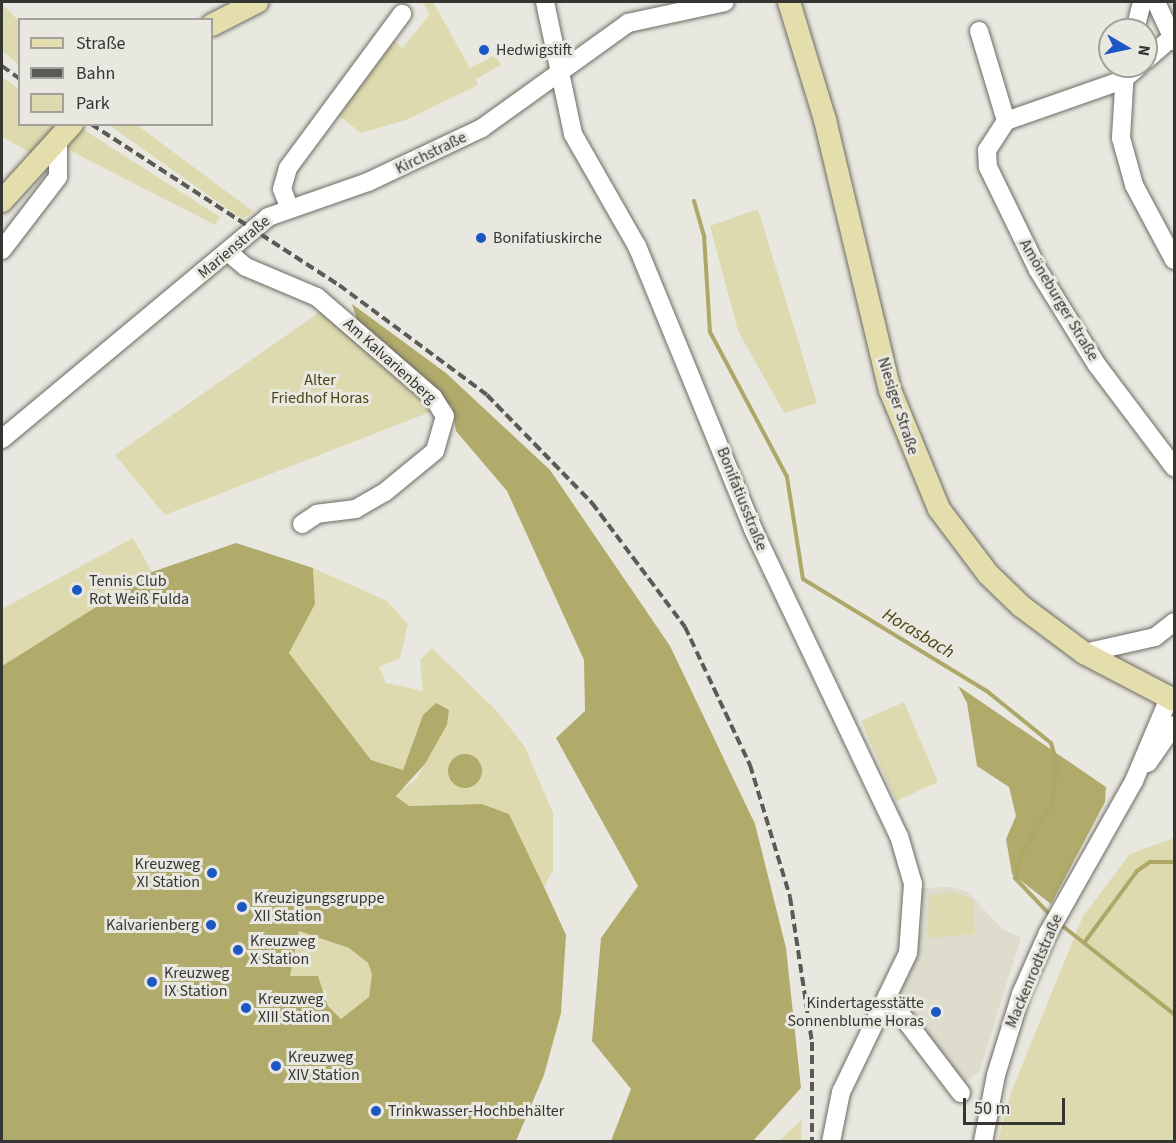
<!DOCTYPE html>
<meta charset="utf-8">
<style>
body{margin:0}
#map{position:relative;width:1176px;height:1143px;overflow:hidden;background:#e9e8e0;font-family:"Source Sans 3",sans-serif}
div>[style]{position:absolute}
.built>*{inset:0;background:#dddccd}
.green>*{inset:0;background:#dddab0}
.forest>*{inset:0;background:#b0aa6b}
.round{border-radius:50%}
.stream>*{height:4px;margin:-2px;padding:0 2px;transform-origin:2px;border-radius:2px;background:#ada768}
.roads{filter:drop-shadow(0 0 2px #6c6b64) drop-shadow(0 0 2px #6c6b64)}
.minor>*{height:18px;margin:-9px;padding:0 9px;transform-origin:9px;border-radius:9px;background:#fff}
.major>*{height:22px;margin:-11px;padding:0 11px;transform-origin:11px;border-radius:11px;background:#e3deac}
.rail>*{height:4px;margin-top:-2px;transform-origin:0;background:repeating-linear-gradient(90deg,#5a5a56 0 9px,transparent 0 13.5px)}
.dots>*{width:16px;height:16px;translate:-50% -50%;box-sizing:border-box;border:3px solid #e9e8e0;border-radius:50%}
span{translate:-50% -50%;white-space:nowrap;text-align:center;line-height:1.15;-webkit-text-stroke:6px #e9e8e0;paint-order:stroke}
.poi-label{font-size:16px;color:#353532}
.left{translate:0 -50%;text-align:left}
.right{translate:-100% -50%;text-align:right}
.street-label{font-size:16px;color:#353532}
.park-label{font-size:16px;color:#4b4615}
.water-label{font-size:18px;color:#484412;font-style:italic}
.frame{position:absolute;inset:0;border:3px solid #353532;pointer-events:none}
.legend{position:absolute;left:18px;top:18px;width:195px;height:108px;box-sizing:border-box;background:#e9e8e0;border:2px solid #a1a09a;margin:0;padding:8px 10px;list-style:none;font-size:18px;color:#353532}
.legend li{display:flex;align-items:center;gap:12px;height:30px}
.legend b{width:30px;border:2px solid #a1a09a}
.north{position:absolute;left:1098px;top:18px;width:60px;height:60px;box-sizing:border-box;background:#e9e8e0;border:2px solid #a1a09a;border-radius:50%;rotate:99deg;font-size:16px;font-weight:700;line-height:24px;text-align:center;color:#353532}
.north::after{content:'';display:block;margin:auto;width:21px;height:27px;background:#1c57c3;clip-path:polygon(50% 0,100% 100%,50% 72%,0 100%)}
.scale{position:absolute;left:963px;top:1098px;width:102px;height:27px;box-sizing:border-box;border:3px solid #353532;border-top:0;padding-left:8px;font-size:18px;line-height:21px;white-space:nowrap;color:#353532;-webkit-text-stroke:4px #e9e8e0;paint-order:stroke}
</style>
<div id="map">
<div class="built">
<i style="clip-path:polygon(951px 887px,967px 892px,1004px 930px,1021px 937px,979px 1073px,964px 1082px,952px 1074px,899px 998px,922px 926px,922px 888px)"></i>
</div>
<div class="green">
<i style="clip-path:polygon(422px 2px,433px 2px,470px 68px,495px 55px,501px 65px,476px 79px,478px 85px,406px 120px,361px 133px,337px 114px,394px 40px,402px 48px,430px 14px)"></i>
<i style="clip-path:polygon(2px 4px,19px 21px,19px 65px,2px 51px)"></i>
<i style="clip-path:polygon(2px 77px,19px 89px,20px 124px,58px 125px,31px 153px,2px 137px)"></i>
<i style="clip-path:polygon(109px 125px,137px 125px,254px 212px,242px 219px)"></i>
<i style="clip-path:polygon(81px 128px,220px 217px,215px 225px,69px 150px,64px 143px)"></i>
<i style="clip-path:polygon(758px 209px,817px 403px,784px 413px,738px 331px,710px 226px)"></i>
<i style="clip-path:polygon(324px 309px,438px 409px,165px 515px,115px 455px)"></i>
<i style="clip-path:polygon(133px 538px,152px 572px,2px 666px,2px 609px)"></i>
<i style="clip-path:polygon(313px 568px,387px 601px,408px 624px,400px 658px,379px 667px,386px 683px,423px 691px,420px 660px,432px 648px,496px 710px,525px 747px,553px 813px,553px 870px,544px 887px,509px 814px,482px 804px,409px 806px,396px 795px,417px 778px,447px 725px,423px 715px,403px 770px,371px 760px,320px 697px,289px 653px,315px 604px)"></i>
<i style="clip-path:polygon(904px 702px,938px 782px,896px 801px,861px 721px)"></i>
<i style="clip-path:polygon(1174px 838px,1174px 1141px,998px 1141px,1011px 1092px,1083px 916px,1130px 854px)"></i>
<i style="clip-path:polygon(951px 892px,973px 899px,975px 934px,928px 938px,929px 895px)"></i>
<i style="clip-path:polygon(299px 930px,349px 948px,368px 963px,372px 974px,369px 997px,341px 1019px,328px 1006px,326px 991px,290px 977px)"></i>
<i style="clip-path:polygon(802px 1119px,801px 1141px,779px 1141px)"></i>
</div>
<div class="forest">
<i style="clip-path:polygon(352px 304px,446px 373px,550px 470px,670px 646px,755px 824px,786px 948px,801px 1088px,753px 1141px,611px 1141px,631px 1089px,592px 1041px,601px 938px,638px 886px,556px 738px,585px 711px,584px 660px,507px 491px,456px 431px,452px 407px,357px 320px)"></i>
<i style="clip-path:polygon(evenodd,236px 543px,313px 568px,315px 604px,289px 653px,371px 760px,403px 770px,423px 715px,436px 703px,449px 710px,447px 725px,425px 764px,396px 796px,409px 806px,482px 804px,509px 814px,544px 887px,566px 935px,561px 1013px,544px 1075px,516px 1141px,2px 1141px,2px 666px,152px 572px,236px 543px,299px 931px,349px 948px,368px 963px,372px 974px,369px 997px,341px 1019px,328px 1006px,318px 976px,290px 976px,299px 931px)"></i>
<i style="clip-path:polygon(958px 686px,1106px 787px,1105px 802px,1051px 904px,1012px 874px,1006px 839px,1016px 816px,1009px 787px,977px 766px,967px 703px)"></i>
<i class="round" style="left:448px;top:754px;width:34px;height:34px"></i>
</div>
<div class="stream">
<i style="left:694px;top:201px;width:35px;rotate:74deg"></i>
<i style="left:704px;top:235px;width:97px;rotate:86.5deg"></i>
<i style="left:710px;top:332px;width:164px;rotate:62deg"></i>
<i style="left:787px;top:477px;width:103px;rotate:81.1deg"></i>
<i style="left:803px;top:579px;width:217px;rotate:31.4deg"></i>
<i style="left:988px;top:692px;width:81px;rotate:39deg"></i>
<i style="left:1051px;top:743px;width:22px;rotate:74deg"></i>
<i style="left:1057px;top:764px;width:40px;rotate:97.1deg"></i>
<i style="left:1052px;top:804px;width:59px;rotate:121.8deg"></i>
<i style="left:1021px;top:854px;width:25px;rotate:104deg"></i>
<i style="left:1015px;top:878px;width:54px;rotate:46.5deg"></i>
<i style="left:1060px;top:924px;width:145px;rotate:38.3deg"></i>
<i style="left:1084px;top:943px;width:89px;rotate:-53.6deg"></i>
<i style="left:1137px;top:871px;width:16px;rotate:-35deg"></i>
<i style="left:1150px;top:862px;width:24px"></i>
</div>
<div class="roads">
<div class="minor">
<i style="left:545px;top:2px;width:135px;rotate:78deg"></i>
<i style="left:573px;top:134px;width:129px;rotate:60.3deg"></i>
<i style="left:637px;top:246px;width:306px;rotate:67.7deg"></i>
<i style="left:753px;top:529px;width:340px;rotate:64.6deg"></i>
<i style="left:899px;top:836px;width:50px;rotate:73.7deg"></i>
<i style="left:913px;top:884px;width:69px;rotate:94.1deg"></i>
<i style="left:908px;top:953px;width:154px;rotate:115.7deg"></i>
<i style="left:841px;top:1092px;width:51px;rotate:101.3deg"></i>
<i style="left:1156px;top:2px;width:43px;rotate:65.2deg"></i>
<i style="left:1135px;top:30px;width:29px;rotate:-76deg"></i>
<i style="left:979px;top:31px;width:94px;rotate:73.3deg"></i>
<i style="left:1146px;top:60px;width:35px;rotate:-41deg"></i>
<i style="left:1139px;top:66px;width:21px;rotate:139deg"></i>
<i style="left:1123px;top:80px;width:124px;rotate:160.7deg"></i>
<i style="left:1006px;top:121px;width:35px;rotate:123deg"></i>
<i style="left:987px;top:150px;width:17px;rotate:87deg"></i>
<i style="left:988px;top:167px;width:114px;rotate:64.1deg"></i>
<i style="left:1038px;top:270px;width:112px;rotate:58.2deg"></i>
<i style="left:1097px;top:365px;width:128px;rotate:53deg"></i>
<i style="left:1125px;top:70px;width:68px;rotate:93.4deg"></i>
<i style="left:1121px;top:138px;width:49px;rotate:74.5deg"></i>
<i style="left:1134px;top:185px;width:85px;rotate:61.9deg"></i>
<i style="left:289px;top:207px;width:19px;rotate:-111deg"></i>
<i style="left:282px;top:189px;width:22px;rotate:-74deg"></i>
<i style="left:288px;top:168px;width:192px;rotate:-53.5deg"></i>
<i style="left:2px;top:250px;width:92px;rotate:-52.5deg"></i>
<i style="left:58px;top:177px;width:39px;rotate:-90deg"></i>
<i style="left:228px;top:252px;width:23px;rotate:40deg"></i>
<i style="left:246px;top:267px;width:77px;rotate:22.9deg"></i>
<i style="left:317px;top:297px;width:153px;rotate:40.8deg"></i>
<i style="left:433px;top:397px;width:22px;rotate:58deg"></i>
<i style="left:445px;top:416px;width:36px;rotate:106deg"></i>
<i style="left:435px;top:451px;width:65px;rotate:140.6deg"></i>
<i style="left:385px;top:492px;width:34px;rotate:150deg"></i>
<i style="left:356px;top:509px;width:39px;rotate:173deg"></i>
<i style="left:317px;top:514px;width:18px;rotate:146deg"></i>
<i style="left:2px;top:439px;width:346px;rotate:-39.8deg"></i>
<i style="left:268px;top:217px;width:106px;rotate:-19.3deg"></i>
<i style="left:368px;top:182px;width:126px;rotate:-25.3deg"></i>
<i style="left:482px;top:128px;width:180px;rotate:-35.7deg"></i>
<i style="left:628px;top:23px;width:99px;rotate:-12.2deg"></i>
<i style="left:1084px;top:653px;width:73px;rotate:-12.7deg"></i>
<i style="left:1155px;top:637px;width:24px;rotate:-38deg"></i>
<i style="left:1148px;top:763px;width:46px;rotate:-55.6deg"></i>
<i style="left:887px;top:996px;width:122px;rotate:52.7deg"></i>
<i style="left:983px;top:1142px;width:68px;rotate:-79deg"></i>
<i style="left:996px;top:1075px;width:85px;rotate:-72.8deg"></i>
<i style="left:1021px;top:994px;width:67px;rotate:-66.1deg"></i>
<i style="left:1048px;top:933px;width:175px;rotate:-60.5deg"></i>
<i style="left:1134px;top:781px;width:90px;rotate:-67.1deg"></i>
</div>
<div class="major">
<i style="left:789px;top:2px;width:123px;rotate:73deg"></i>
<i style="left:825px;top:120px;width:278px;rotate:76.5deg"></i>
<i style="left:890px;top:390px;width:129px;rotate:67.6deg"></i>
<i style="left:939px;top:509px;width:81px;rotate:53deg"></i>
<i style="left:988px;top:574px;width:46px;rotate:44.1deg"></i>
<i style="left:1021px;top:606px;width:79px;rotate:36.7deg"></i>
<i style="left:1084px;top:653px;width:102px;rotate:27.6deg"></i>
<i style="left:212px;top:25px;width:51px;rotate:-27.1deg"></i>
<i style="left:2px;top:201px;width:104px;rotate:-47.7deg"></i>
</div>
</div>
<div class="rail">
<i style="left:2px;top:66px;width:22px;rotate:36deg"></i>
<i style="left:91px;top:124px;width:296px;rotate:33deg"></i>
<i style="left:339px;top:285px;width:184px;rotate:36.6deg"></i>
<i style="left:487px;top:395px;width:151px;rotate:45.8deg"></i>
<i style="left:592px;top:503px;width:155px;rotate:53.1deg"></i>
<i style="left:685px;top:627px;width:153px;rotate:64.8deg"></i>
<i style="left:750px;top:765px;width:138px;rotate:73.1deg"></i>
<i style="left:790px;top:897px;width:147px;rotate:81.4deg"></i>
<i style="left:812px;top:1042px;width:100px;rotate:90deg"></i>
</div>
<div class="dots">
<i style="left:484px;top:50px;background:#1c57c3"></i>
<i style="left:481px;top:238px;background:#1c57c3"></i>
<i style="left:77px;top:590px;background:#1c57c3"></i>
<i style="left:212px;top:873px;background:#1c57c3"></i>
<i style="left:242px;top:907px;background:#1c57c3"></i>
<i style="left:211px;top:925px;background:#1c57c3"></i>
<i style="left:238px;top:950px;background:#1c57c3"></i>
<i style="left:152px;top:982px;background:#1c57c3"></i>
<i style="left:246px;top:1008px;background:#1c57c3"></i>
<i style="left:936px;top:1012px;background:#1c57c3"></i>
<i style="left:276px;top:1066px;background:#1c57c3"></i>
<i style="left:376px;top:1111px;background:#1c57c3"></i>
</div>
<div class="poi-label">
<span class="left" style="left:496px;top:50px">Hedwigstift</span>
<span class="left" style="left:493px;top:238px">Bonifatiuskirche</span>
<span class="left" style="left:89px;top:590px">Tennis Club<br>Rot Weiß Fulda</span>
<span class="right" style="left:200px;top:873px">Kreuzweg<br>XI Station</span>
<span class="left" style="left:254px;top:907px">Kreuzigungsgruppe<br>XII Station</span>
<span class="right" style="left:199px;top:925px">Kalvarienberg</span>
<span class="left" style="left:250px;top:950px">Kreuzweg<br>X Station</span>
<span class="left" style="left:164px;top:982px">Kreuzweg<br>IX Station</span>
<span class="left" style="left:258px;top:1008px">Kreuzweg<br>XIII Station</span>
<span class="right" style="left:924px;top:1012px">Kindertagesstätte<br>Sonnenblume Horas</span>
<span class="left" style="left:288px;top:1066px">Kreuzweg<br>XIV Station</span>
<span class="left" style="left:388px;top:1111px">Trinkwasser-Hochbehälter</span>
</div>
<div class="street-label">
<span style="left:431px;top:153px;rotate:-26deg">Kirchstraße</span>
<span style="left:234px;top:247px;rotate:-40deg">Marienstraße</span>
<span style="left:1059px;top:300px;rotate:59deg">Amöneburger Straße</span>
<span style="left:390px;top:361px;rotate:42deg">Am Kalvarienberg</span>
<span style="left:898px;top:406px;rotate:72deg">Niesiger Straße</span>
<span style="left:742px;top:499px;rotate:68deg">Bonifatiusstraße</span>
<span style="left:1034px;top:971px;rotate:-67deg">Mackenrodtstraße</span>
</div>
<div class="park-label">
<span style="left:320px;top:389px">Alter<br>Friedhof Horas</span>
</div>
<div class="water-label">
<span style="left:918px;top:634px;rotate:31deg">Horasbach</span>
</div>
<div class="frame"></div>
<ul class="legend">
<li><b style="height:8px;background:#e3deac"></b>Straße</li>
<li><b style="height:8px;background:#5a5a56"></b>Bahn</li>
<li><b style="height:16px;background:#dddab0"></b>Park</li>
</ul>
<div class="north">N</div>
<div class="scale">50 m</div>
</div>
